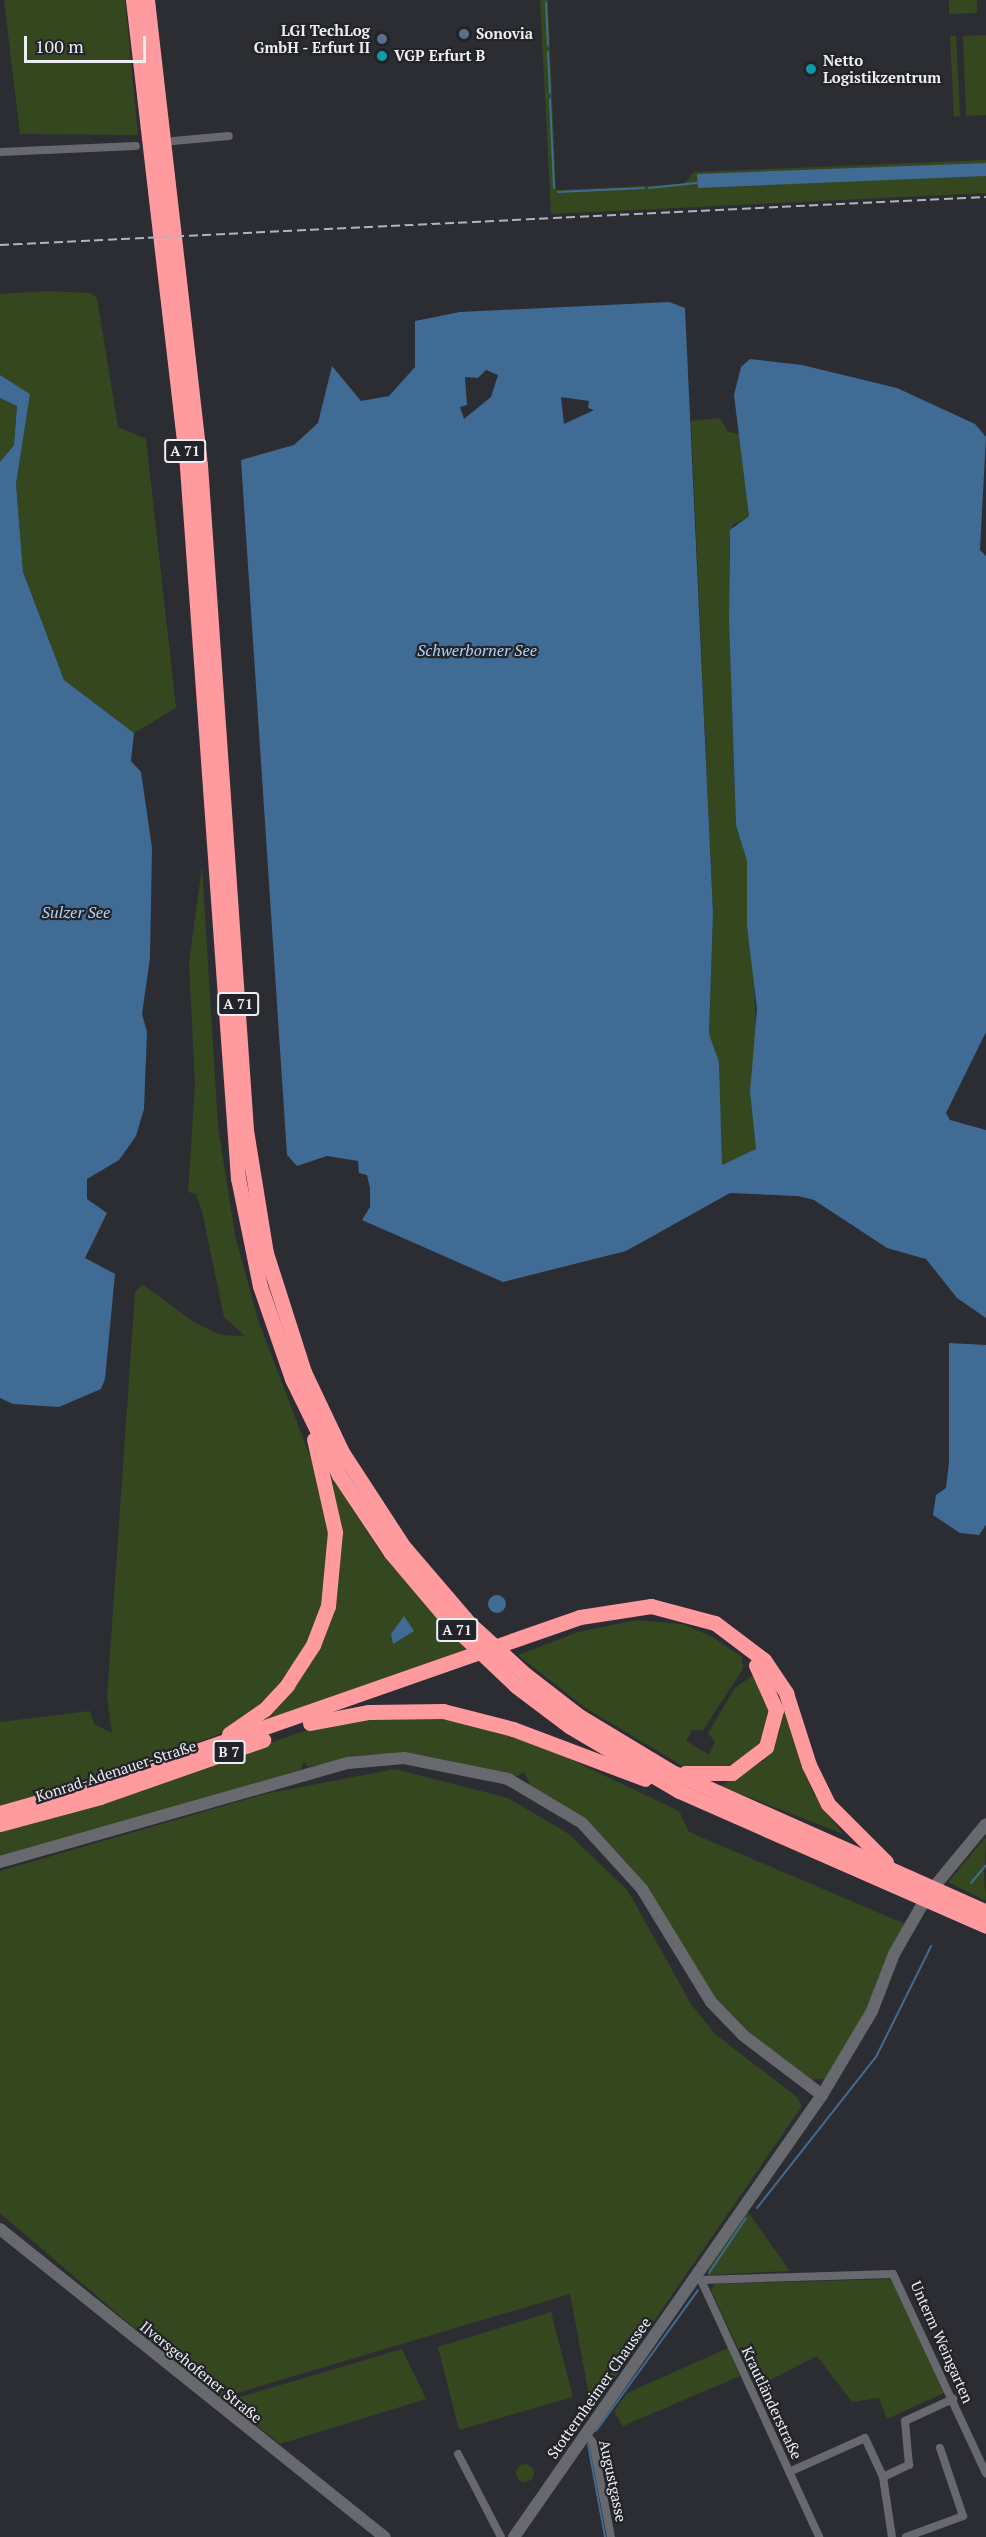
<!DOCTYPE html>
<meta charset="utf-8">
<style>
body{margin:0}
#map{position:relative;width:986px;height:2537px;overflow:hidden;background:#2c2d33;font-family:"PT Serif",serif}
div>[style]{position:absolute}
.green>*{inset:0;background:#34471f}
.round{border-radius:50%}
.water>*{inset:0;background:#406b94}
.stream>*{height:2px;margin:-1px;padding:0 1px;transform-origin:1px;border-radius:1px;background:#406b94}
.street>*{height:8px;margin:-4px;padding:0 4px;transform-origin:4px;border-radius:4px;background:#68696f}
.secondary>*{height:12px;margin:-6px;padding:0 6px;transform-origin:6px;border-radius:6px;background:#68696f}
.highway>*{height:15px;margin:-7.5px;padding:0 7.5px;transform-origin:7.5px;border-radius:7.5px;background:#ff9a9e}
.rail>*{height:2px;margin-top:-1px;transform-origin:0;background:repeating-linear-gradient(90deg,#b3b4b9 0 9px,transparent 0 13.5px)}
.dots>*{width:16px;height:16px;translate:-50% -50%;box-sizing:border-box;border:3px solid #232429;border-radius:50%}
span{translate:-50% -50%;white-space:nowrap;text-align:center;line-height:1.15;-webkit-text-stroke:4.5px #232429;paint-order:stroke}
.shield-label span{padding:2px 4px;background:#232429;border:2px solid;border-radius:4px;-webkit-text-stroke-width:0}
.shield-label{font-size:14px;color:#edeef2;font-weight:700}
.poi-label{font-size:15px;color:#edeef2;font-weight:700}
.right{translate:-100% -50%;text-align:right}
.left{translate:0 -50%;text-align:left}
.street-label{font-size:15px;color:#edeef2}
.water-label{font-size:16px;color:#add3f9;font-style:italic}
.scale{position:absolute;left:24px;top:36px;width:122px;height:27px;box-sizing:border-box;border:3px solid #edeef2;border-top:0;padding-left:8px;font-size:18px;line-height:21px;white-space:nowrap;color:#edeef2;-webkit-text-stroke:4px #232429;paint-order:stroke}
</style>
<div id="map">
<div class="green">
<i style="clip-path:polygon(4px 0,125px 0,138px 135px,20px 134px)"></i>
<i style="clip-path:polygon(540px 0,548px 0,556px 190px,684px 184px,694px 172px,986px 160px,986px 193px,551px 214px)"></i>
<i style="clip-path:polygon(949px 0,977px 0,977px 13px,949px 14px)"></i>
<i style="clip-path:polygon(986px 35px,986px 115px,966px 116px,963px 36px)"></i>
<i style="clip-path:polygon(950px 36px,956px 36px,960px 116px,954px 117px)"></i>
<i style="clip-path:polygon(47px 291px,90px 293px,97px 298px,118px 427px,146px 439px,176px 708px,134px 733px,64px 680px,23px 572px,16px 484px,30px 394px,0 375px,0 294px)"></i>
<i style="clip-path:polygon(0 398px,17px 405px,14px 445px,0 462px)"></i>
<i style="clip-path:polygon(720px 418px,728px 432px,740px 434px,749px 503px,749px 516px,733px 525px,729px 541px,729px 620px,736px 825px,747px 861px,757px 1044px,750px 1092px,756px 1150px,721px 1165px,719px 1062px,709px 1035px,713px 913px,691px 421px)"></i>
<i style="clip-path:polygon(202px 866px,218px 1127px,235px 1235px,258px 1320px,322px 1488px,329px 1530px,325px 1597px,310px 1641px,272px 1693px,229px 1730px,104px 1779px,0 1808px,0 1722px,90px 1711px,94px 1724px,112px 1733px,107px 1697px,135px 1293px,142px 1284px,195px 1323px,221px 1335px,245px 1336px,224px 1317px,202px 1211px,196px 1194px,188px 1192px,195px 1084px,189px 963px)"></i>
<i style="clip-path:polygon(329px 1474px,383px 1556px,467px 1651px,242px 1730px,312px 1662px,337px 1585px,341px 1548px)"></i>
<i style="clip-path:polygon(637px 1620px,681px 1624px,711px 1636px,742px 1657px,743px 1669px,703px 1730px,692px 1730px,686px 1741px,709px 1755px,715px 1742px,708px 1733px,735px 1688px,752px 1676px,762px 1679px,772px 1709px,762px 1745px,730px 1769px,686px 1768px,584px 1707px,518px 1655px,578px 1632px)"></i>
<i style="clip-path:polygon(783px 1705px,813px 1793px,843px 1834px,721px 1786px,766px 1759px,779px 1734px)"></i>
<i style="clip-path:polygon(360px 1717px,459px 1719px,536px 1743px,679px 1811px,689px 1832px,905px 1924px,876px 1993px,827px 2078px,810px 2080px,735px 2022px,711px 1995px,627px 1863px,593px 1828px,530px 1785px,524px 1772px,514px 1778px,415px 1755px,355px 1757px,308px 1767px,304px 1761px,300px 1770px,0 1858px,0 1829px,83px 1808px,307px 1730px)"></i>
<i style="clip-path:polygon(395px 1769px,508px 1798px,569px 1834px,628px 1891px,691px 2004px,715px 2034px,797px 2097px,802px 2106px,592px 2411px,570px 2294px,217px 2399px,0 2213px,0 1871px,265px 1794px)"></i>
<i style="clip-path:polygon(986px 1837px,984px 1875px,986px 1901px,948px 1882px)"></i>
<i style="clip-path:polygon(747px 2211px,790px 2271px,708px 2275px,708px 2267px)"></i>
<i style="clip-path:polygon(892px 2279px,944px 2393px,887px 2419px,879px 2398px,852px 2402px,817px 2356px,756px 2387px,711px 2290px,715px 2284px)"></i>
<i style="clip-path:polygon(551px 2312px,573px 2397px,459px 2430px,438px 2347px)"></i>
<i style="clip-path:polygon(728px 2348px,740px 2376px,623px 2426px,614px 2411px,627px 2393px)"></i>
<i style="clip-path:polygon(402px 2349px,426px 2399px,280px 2444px,226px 2401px)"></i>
<i class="round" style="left:516px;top:2464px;width:18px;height:18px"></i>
</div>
<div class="water">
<i style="clip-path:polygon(986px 163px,986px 176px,698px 188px,697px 174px)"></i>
<i style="clip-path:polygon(evenodd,669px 302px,685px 308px,713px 913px,709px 1034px,719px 1062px,722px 1165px,756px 1149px,750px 1092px,757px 1009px,747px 926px,747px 861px,736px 825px,729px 620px,730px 530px,749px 516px,734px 395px,741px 367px,750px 359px,802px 365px,897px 388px,975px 424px,986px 437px,980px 550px,986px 556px,986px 1032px,946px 1113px,950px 1120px,986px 1130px,986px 1318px,957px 1298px,926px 1259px,887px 1248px,814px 1200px,798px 1196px,730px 1193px,626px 1251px,503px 1282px,362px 1220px,370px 1207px,370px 1188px,367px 1175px,359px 1173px,358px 1161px,327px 1156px,297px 1166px,287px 1155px,241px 460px,294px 445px,318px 423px,332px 366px,361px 401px,389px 396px,415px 367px,415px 321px,460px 312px,669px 302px,486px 370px,498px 375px,491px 397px,464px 419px,460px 407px,467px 405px,465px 377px,478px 378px,486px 370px,669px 302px,561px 397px,589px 401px,588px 408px,594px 410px,564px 424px,561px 397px)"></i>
<i style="clip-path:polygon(0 375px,30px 394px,16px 484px,23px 572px,64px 680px,134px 733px,131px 761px,141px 772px,152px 848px,150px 958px,142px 1014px,147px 1032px,144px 1109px,136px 1136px,119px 1160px,87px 1179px,87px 1199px,107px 1213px,85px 1258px,115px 1274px,105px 1379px,101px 1389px,59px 1407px,13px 1404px,0 1398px,0 462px,14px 445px,17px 406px,0 398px)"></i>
<i style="clip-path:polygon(949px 1343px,986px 1345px,986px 1525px,979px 1535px,960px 1533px,933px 1515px,936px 1495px,946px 1488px,949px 1462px)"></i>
<i class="round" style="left:488px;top:1595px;width:18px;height:18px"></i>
<i style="clip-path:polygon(404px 1616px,414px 1631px,393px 1644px,391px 1634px)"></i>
</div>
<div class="stream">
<i style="left:546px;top:3px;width:42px;rotate:87.3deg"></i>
<i style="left:548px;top:52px;width:41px;rotate:87.2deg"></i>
<i style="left:550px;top:99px;width:89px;rotate:87.4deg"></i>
<i style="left:649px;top:188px;width:48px;rotate:-5.9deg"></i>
<i style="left:558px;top:192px;width:86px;rotate:-2.7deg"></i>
<i style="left:971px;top:1883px;width:23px;rotate:-50deg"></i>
<i style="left:757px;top:2208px;width:192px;rotate:-51.8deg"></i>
<i style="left:876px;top:2057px;width:124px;rotate:-63.6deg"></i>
<i style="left:709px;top:2273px;width:66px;rotate:-56.1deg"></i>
<i style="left:596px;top:2431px;width:174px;rotate:-54.1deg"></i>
<i style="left:588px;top:2444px;width:95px;rotate:79.6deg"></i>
</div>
<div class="street">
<i style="left:173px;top:141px;width:56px;rotate:-5.1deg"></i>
<i style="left:0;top:152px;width:136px;rotate:-2.5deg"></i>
<i style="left:696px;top:2276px;width:6px;rotate:39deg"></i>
<i style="left:701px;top:2280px;width:192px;rotate:-1.8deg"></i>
<i style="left:893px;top:2274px;width:220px;rotate:65deg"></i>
<i style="left:701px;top:2280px;width:283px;rotate:65.3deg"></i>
<i style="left:586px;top:2433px;width:12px;rotate:55deg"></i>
<i style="left:593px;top:2443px;width:96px;rotate:79.2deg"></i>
<i style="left:458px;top:2454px;width:93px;rotate:62.6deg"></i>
<i style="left:789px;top:2472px;width:83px;rotate:-24.1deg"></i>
<i style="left:865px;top:2438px;width:43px;rotate:65.2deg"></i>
<i style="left:883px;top:2477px;width:61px;rotate:81.5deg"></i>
<i style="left:883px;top:2477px;width:29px;rotate:-25deg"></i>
<i style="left:909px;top:2465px;width:44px;rotate:-95.2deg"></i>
<i style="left:905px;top:2421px;width:53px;rotate:-24.6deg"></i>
<i style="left:906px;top:2537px;width:61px;rotate:-20.2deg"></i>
<i style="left:963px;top:2516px;width:72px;rotate:-108.7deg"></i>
</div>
<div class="secondary">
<i style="left:0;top:1862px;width:362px;rotate:-15.9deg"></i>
<i style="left:348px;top:1763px;width:56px;rotate:-5.1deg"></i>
<i style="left:404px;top:1758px;width:106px;rotate:11.4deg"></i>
<i style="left:508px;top:1779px;width:86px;rotate:30.7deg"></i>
<i style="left:582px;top:1823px;width:89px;rotate:47.7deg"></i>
<i style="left:642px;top:1889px;width:132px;rotate:58.6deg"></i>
<i style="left:711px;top:2002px;width:47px;rotate:45.9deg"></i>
<i style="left:744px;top:2036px;width:98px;rotate:37.1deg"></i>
<i style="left:0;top:2229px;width:493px;rotate:38.7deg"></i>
<i style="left:514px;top:2537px;width:539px;rotate:-55.13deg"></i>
<i style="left:822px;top:2095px;width:98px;rotate:-59.2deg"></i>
<i style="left:872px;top:2011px;width:61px;rotate:-68.9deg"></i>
<i style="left:894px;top:1954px;width:70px;rotate:-60.2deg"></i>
<i style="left:929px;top:1893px;width:89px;rotate:-50.4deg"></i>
</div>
<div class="highway">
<i style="left:133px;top:0;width:470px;rotate:83.4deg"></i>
<i style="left:187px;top:467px;width:713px;rotate:85.9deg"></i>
<i style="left:238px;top:1178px;width:110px;rotate:78.5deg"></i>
<i style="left:260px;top:1286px;width:98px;rotate:71deg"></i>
<i style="left:292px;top:1379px;width:107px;rotate:63.9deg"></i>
<i style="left:339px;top:1475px;width:94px;rotate:56.3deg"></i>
<i style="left:391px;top:1553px;width:94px;rotate:49.7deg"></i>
<i style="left:452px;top:1625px;width:88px;rotate:43.6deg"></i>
<i style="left:516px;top:1686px;width:66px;rotate:37deg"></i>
<i style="left:569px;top:1726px;width:128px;rotate:30.6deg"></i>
<i style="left:679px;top:1791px;width:335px;rotate:23.7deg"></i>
<i style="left:147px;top:0;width:468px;rotate:83.5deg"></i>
<i style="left:200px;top:465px;width:667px;rotate:86.04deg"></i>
<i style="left:246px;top:1130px;width:125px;rotate:80.8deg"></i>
<i style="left:266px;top:1253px;width:125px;rotate:72.3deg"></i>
<i style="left:304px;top:1372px;width:89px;rotate:64.6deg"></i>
<i style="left:342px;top:1452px;width:112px;rotate:57deg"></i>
<i style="left:403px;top:1546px;width:101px;rotate:49.4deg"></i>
<i style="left:469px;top:1623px;width:77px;rotate:42.4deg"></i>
<i style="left:526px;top:1675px;width:67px;rotate:37.7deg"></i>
<i style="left:579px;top:1716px;width:106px;rotate:31.1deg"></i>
<i style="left:670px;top:1771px;width:346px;rotate:24deg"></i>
<i style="left:310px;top:1723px;width:60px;rotate:-10.6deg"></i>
<i style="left:369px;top:1712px;width:74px;rotate:-0.8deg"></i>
<i style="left:443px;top:1711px;width:72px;rotate:14.4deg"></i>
<i style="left:513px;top:1729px;width:141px;rotate:20.7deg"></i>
<i style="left:229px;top:1734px;width:44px;rotate:-34.8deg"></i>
<i style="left:265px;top:1709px;width:33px;rotate:-47deg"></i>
<i style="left:287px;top:1685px;width:48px;rotate:-57deg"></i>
<i style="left:313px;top:1645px;width:42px;rotate:-69deg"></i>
<i style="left:328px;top:1606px;width:74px;rotate:-84.6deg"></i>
<i style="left:335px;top:1532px;width:95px;rotate:-102.7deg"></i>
<i style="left:685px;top:1773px;width:47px"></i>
<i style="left:732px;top:1773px;width:43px;rotate:-37.4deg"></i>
<i style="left:766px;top:1747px;width:38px;rotate:-75deg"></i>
<i style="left:776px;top:1710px;width:49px;rotate:-114deg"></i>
<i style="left:0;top:1813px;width:106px;rotate:-15.9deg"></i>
<i style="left:102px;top:1784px;width:506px;rotate:-19.26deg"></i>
<i style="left:580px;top:1617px;width:72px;rotate:-8.8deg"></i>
<i style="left:651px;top:1606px;width:66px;rotate:14.9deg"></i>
<i style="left:715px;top:1623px;width:61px;rotate:37.1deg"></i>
<i style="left:764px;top:1660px;width:40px;rotate:56deg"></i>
<i style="left:786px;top:1693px;width:76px;rotate:72.3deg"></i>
<i style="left:809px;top:1765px;width:43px;rotate:64deg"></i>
<i style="left:828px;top:1804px;width:82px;rotate:45deg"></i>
<i style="left:0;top:1824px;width:104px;rotate:-15.1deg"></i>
<i style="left:100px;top:1797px;width:173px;rotate:-19.3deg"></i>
</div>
<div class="rail">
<i style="left:0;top:245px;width:987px;rotate:-2.79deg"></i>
</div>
<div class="dots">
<i style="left:464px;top:34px;background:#5c6f8a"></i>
<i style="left:382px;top:39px;background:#5c6f8a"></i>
<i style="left:382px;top:56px;background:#0f9aa8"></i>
<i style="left:811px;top:69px;background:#0f9aa8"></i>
</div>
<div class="shield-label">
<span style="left:185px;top:451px">A 71</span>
<span style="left:238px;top:1004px">A 71</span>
<span style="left:457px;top:1630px">A 71</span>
<span style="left:229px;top:1752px">B 7</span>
</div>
<div class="poi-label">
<span class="right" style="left:370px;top:39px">LGI TechLog<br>GmbH - Erfurt II</span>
<span class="left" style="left:476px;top:34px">Sonovia</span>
<span class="left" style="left:394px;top:56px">VGP Erfurt B</span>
<span class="left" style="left:823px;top:69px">Netto<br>Logistikzentrum</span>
</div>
<div class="street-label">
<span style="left:116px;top:1771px;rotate:-18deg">Konrad-Adenauer-Straße</span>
<span style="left:942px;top:2342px;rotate:66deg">Unterm Weingarten</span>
<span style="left:201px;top:2372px;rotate:39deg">Ilversgehofener Straße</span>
<span style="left:599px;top:2388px;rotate:-55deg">Stotternheimer Chaussee</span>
<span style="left:772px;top:2403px;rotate:65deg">Krautländerstraße</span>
<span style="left:613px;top:2481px;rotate:78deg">Augustgasse</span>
</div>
<div class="water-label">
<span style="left:477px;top:650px">Schwerborner See</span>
<span style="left:76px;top:912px">Sulzer See</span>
</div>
<div class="scale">100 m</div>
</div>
